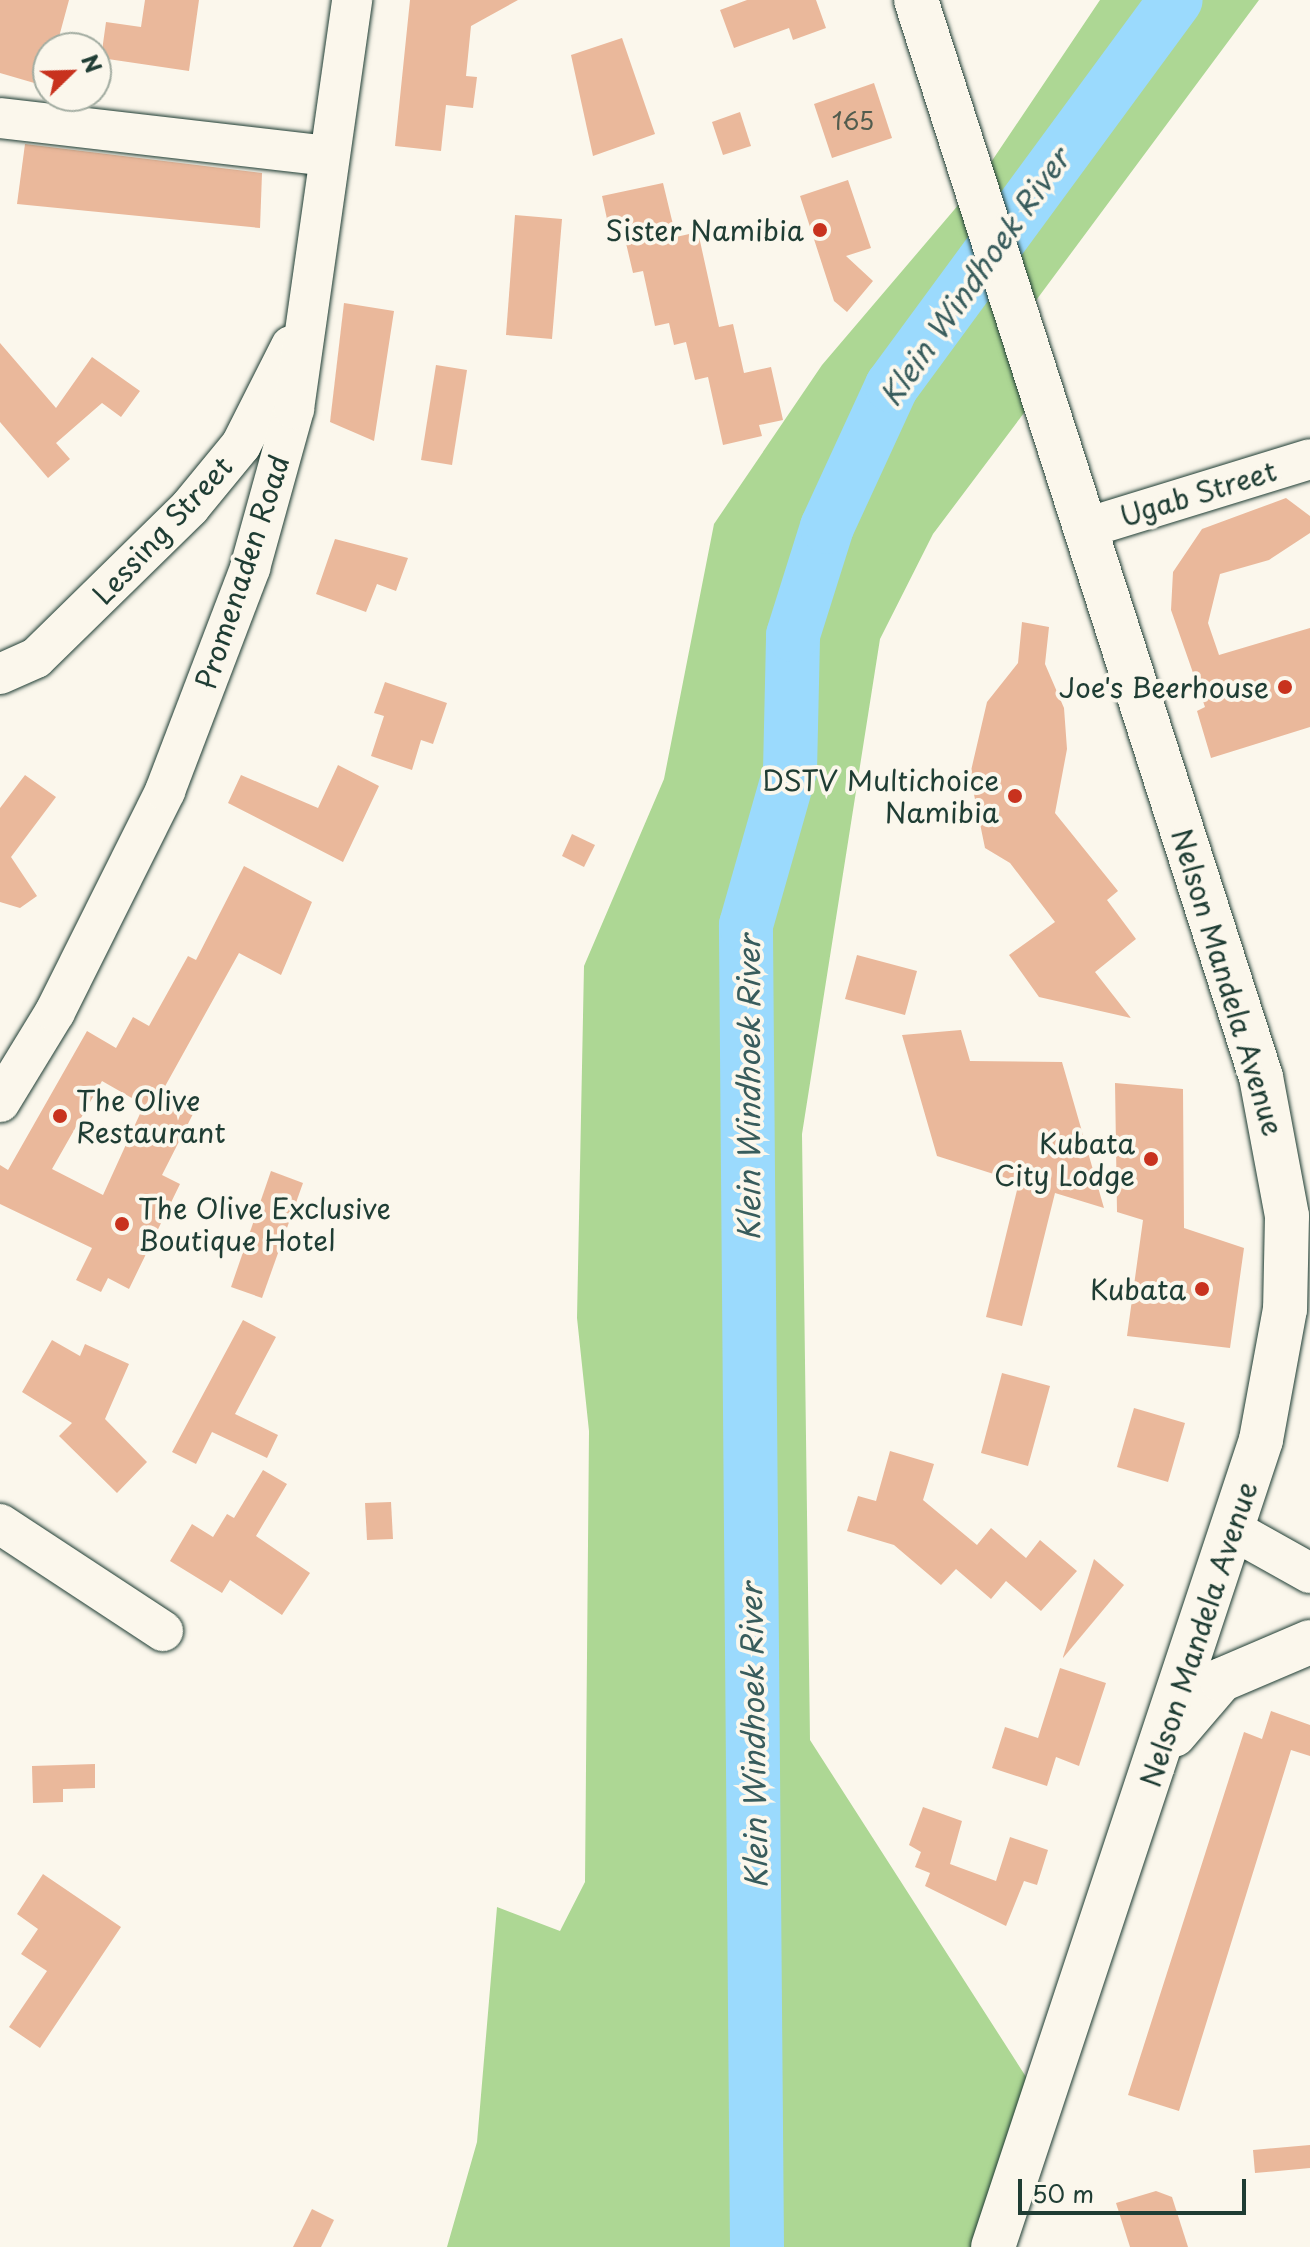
<!DOCTYPE html>
<style>
body{margin:0}
#map{position:relative;width:1310px;height:2247px;overflow:hidden;background:#fbf7ec;font-family:"Playpen Sans",sans-serif}
div>[style]{position:absolute}
.green>*{inset:0;background:#add794}
.river>*{height:54px;margin:-27px;padding:0 27px;transform-origin:27px;border-radius:27px;background:#9bdafd}
.building>*{inset:0;background:#eab89b}
.roads{filter:drop-shadow(0 0 2px #1f3d34) drop-shadow(0 0 2px #1f3d34)}
.minor>*{height:40px;margin:-20px;padding:0 20px;transform-origin:20px;border-radius:20px;background:#fbf7ec}
.major>*{height:44px;margin:-22px;padding:0 22px;transform-origin:22px;border-radius:22px;background:#fbf7ec}
.dots>*{width:22px;height:22px;translate:-50% -50%;box-sizing:border-box;border:4px solid #fbf7ec;border-radius:50%}
span{translate:-50% -50%;white-space:nowrap;text-align:center;line-height:1.15;-webkit-text-stroke:8px #fbf7ec;paint-order:stroke}
.number-label{font-size:24px;color:#525c4e}
.number-label span{-webkit-text-stroke-width:0}
.poi-label{font-size:28px;color:#1f3d34}
.right{translate:-100% -50%;text-align:right}
.left{translate:0 -50%;text-align:left}
.street-label{font-size:28px;color:#1f3d34}
.water-label{font-size:30px;color:#385c5c;font-style:italic}
.north{position:absolute;left:32px;top:32px;width:80px;height:80px;box-sizing:border-box;background:#fbf7ec;border:2px solid #a3ada2;border-radius:50%;rotate:67deg;font-size:22px;font-weight:700;line-height:32px;text-align:center;color:#1f3d34}
.north::after{content:'';display:block;margin:auto;width:28px;height:36px;background:#c8321e;clip-path:polygon(50% 0,100% 100%,50% 72%,0 100%)}
.scale{position:absolute;left:1018px;top:2179px;width:228px;height:36px;box-sizing:border-box;border:4px solid #1f3d34;border-top:0;padding-left:10px;font-size:24px;line-height:28px;white-space:nowrap;color:#1f3d34;-webkit-text-stroke:6px #fbf7ec;paint-order:stroke}
</style>
<div id="map">
<div class="green">
<i style="clip-path:polygon(1100px 0,1259px 0,1020px 322px,1042px 389px,933px 534px,880px 639px,802px 1134px,810px 1740px,1039px 2097px,991px 2247px,447px 2247px,477px 2142px,497px 1907px,560px 1931px,585px 1882px,589px 1431px,577px 1318px,584px 966px,664px 779px,714px 524px,822px 365px,977px 183px)"></i>
</div>
<div class="river">
<i style="left:757px;top:2247px;width:1322px;rotate:-90.48deg"></i>
<i style="left:746px;top:925px;width:160px;rotate:-74.1deg"></i>
<i style="left:790px;top:771px;width:136px;rotate:-88.7deg"></i>
<i style="left:793px;top:635px;width:113px;rotate:-72.5deg"></i>
<i style="left:827px;top:527px;width:155px;rotate:-65.3deg"></i>
<i style="left:892px;top:386px;width:479px;rotate:-53.7deg"></i>
</div>
<div class="building">
<i style="clip-path:polygon(0 0,69px 0,56px 48px,48px 48px,48px 87px,0 73px)"></i>
<i style="clip-path:polygon(145px 0,199px 0,189px 71px,101px 58px,106px 22px,141px 27px)"></i>
<i style="clip-path:polygon(410px 0,518px 0,471px 26px,466px 76px,477px 77px,473px 108px,446px 105px,441px 151px,395px 146px)"></i>
<i style="clip-path:polygon(747px 0,816px 0,826px 28px,793px 40px,789px 28px,734px 48px,720px 10px)"></i>
<i style="clip-path:polygon(622px 38px,655px 134px,593px 156px,571px 55px)"></i>
<i style="clip-path:polygon(874px 83px,892px 138px,832px 158px,814px 104px)"></i>
<i style="clip-path:polygon(740px 112px,751px 146px,723px 155px,712px 122px)"></i>
<i style="clip-path:polygon(25px 144px,262px 173px,260px 228px,17px 204px)"></i>
<i style="clip-path:polygon(848px 180px,871px 248px,846px 256px,873px 281px,847px 312px,834px 301px,800px 196px)"></i>
<i style="clip-path:polygon(663px 183px,676px 237px,698px 232px,719px 327px,733px 324px,744px 373px,771px 367px,783px 420px,759px 425px,762px 436px,723px 445px,708px 377px,695px 380px,686px 342px,674px 345px,669px 323px,655px 326px,643px 271px,633px 273px,625px 239px,612px 242px,602px 196px)"></i>
<i style="clip-path:polygon(515px 215px,562px 219px,552px 339px,506px 335px)"></i>
<i style="clip-path:polygon(344px 303px,394px 311px,374px 441px,330px 422px)"></i>
<i style="clip-path:polygon(0 343px,56px 408px,92px 357px,140px 391px,121px 417px,102px 403px,56px 443px,70px 459px,48px 478px,0 422px)"></i>
<i style="clip-path:polygon(436px 365px,467px 370px,452px 465px,421px 460px)"></i>
<i style="clip-path:polygon(1286px 498px,1310px 516px,1310px 533px,1269px 560px,1220px 574px,1208px 623px,1219px 655px,1310px 628px,1310px 727px,1211px 758px,1197px 711px,1205px 707px,1171px 610px,1173px 572px,1202px 529px)"></i>
<i style="clip-path:polygon(335px 539px,408px 558px,396px 591px,377px 584px,366px 612px,316px 594px)"></i>
<i style="clip-path:polygon(1022px 622px,1049px 627px,1045px 664px,1064px 708px,1067px 749px,1055px 813px,1118px 891px,1107px 900px,1136px 939px,1095px 972px,1131px 1018px,1039px 997px,1009px 955px,1055px 922px,1010px 863px,985px 848px,970px 775px,987px 702px,1018px 663px)"></i>
<i style="clip-path:polygon(385px 682px,447px 703px,433px 744px,421px 740px,412px 770px,371px 756px,384px 716px,374px 713px)"></i>
<i style="clip-path:polygon(338px 765px,379px 786px,343px 862px,228px 803px,241px 775px,318px 808px)"></i>
<i style="clip-path:polygon(25px 775px,56px 797px,11px 857px,37px 896px,20px 908px,0 902px,0 808px)"></i>
<i style="clip-path:polygon(572px 834px,595px 845px,584px 867px,562px 856px)"></i>
<i style="clip-path:polygon(evenodd,244px 866px,312px 902px,281px 975px,239px 953px,163px 1090px,196px 1108px,162px 1175px,180px 1184px,129px 1289px,108px 1278px,101px 1292px,76px 1280px,92px 1248px,0 1204px,0 1165px,8px 1170px,87px 1031px,116px 1048px,133px 1017px,149px 1026px,188px 956px,196px 960px,244px 866px,102px 1081px,144px 1105px,103px 1195px,52px 1169px,102px 1081px)"></i>
<i style="clip-path:polygon(857px 955px,917px 971px,905px 1015px,845px 999px)"></i>
<i style="clip-path:polygon(961px 1030px,970px 1061px,1062px 1062px,1104px 1208px,1055px 1193px,1022px 1326px,986px 1317px,1019px 1182px,937px 1156px,902px 1035px)"></i>
<i style="clip-path:polygon(1115px 1083px,1183px 1089px,1184px 1228px,1244px 1248px,1230px 1348px,1127px 1336px,1143px 1220px,1117px 1212px)"></i>
<i style="clip-path:polygon(271px 1171px,303px 1183px,262px 1298px,231px 1287px)"></i>
<i style="clip-path:polygon(243px 1320px,276px 1337px,235px 1414px,278px 1435px,267px 1458px,212px 1432px,196px 1464px,172px 1452px)"></i>
<i style="clip-path:polygon(52px 1340px,80px 1356px,85px 1344px,129px 1364px,105px 1419px,147px 1462px,117px 1493px,59px 1436px,72px 1423px,22px 1392px)"></i>
<i style="clip-path:polygon(1002px 1373px,1050px 1386px,1028px 1466px,981px 1453px)"></i>
<i style="clip-path:polygon(1134px 1408px,1185px 1423px,1168px 1482px,1117px 1467px)"></i>
<i style="clip-path:polygon(890px 1451px,934px 1464px,923px 1500px,977px 1545px,991px 1528px,1026px 1558px,1040px 1540px,1077px 1571px,1041px 1611px,1006px 1581px,991px 1599px,956px 1569px,941px 1585px,894px 1545px,847px 1531px,858px 1496px,876px 1501px)"></i>
<i style="clip-path:polygon(263px 1470px,287px 1484px,256px 1536px,310px 1573px,282px 1615px,230px 1580px,222px 1593px,170px 1561px,192px 1524px,213px 1537px,227px 1514px,234px 1518px)"></i>
<i style="clip-path:polygon(391px 1502px,393px 1539px,367px 1540px,365px 1503px)"></i>
<i style="clip-path:polygon(1094px 1559px,1124px 1585px,1063px 1658px,1063px 1657px)"></i>
<i style="clip-path:polygon(1060px 1668px,1106px 1683px,1079px 1766px,1056px 1757px,1047px 1786px,992px 1768px,1005px 1727px,1038px 1738px)"></i>
<i style="clip-path:polygon(1271px 1711px,1310px 1725px,1310px 1756px,1291px 1750px,1179px 2111px,1128px 2095px,1244px 1732px,1262px 1739px)"></i>
<i style="clip-path:polygon(95px 1764px,95px 1788px,63px 1789px,63px 1802px,33px 1803px,32px 1766px)"></i>
<i style="clip-path:polygon(923px 1807px,962px 1821px,950px 1864px,996px 1881px,1010px 1837px,1048px 1850px,1037px 1885px,1024px 1881px,1006px 1926px,925px 1886px,930px 1873px,915px 1867px,921px 1852px,909px 1845px)"></i>
<i style="clip-path:polygon(43px 1874px,121px 1927px,40px 2048px,9px 2027px,47px 1971px,21px 1954px,38px 1929px,17px 1914px)"></i>
<i style="clip-path:polygon(1310px 2145px,1310px 2168px,1255px 2173px,1253px 2150px)"></i>
<i style="clip-path:polygon(1156px 2191px,1172px 2197px,1188px 2247px,1130px 2247px,1116px 2203px)"></i>
<i style="clip-path:polygon(312px 2209px,334px 2220px,321px 2247px,293px 2247px)"></i>
</div>
<div class="roads">
<div class="minor">
<i style="left:0;top:118px;width:329px;rotate:6.6deg"></i>
<i style="left:1086px;top:528px;width:234px;rotate:-17.1deg"></i>
<i style="left:0;top:674px;width:39px;rotate:-24deg"></i>
<i style="left:36px;top:658px;width:216px;rotate:-44.4deg"></i>
<i style="left:190px;top:507px;width:80px;rotate:-50.6deg"></i>
<i style="left:241px;top:445px;width:111px;rotate:-63.2deg"></i>
<i style="left:0;top:1102px;width:105px;rotate:-58.6deg"></i>
<i style="left:55px;top:1012px;width:247px;rotate:-63.5deg"></i>
<i style="left:165px;top:791px;width:239px;rotate:-69.1deg"></i>
<i style="left:250px;top:568px;width:165px;rotate:-74.5deg"></i>
<i style="left:294px;top:409px;width:413px;rotate:-81.9deg"></i>
<i style="left:0;top:1524px;width:195px;rotate:33.3deg"></i>
<i style="left:1233px;top:1530px;width:88px;rotate:29.2deg"></i>
</div>
<div class="major">
<i style="left:916px;top:0;width:1131px;rotate:72.24deg"></i>
<i style="left:1261px;top:1077px;width:141px;rotate:79.4deg"></i>
<i style="left:1287px;top:1216px;width:93px;rotate:91.2deg"></i>
<i style="left:1285px;top:1309px;width:133px;rotate:100.4deg"></i>
<i style="left:1261px;top:1440px;width:850px;rotate:108.37deg"></i>
<i style="left:1174px;top:1735px;width:72px;rotate:-49.5deg"></i>
<i style="left:1221px;top:1680px;width:97px;rotate:-23.1deg"></i>
</div>
</div>
<div class="dots">
<i style="left:820px;top:230px;background:#c8321e"></i>
<i style="left:1285px;top:687px;background:#c8321e"></i>
<i style="left:1015px;top:796px;background:#c8321e"></i>
<i style="left:60px;top:1116px;background:#c8321e"></i>
<i style="left:1151px;top:1159px;background:#c8321e"></i>
<i style="left:122px;top:1224px;background:#c8321e"></i>
<i style="left:1202px;top:1289px;background:#c8321e"></i>
</div>
<div class="number-label">
<span style="left:853px;top:121px">165</span>
</div>
<div class="poi-label">
<span class="right" style="left:804px;top:230px">Sister Namibia</span>
<span class="right" style="left:1269px;top:687px">Joe's Beerhouse</span>
<span class="right" style="left:999px;top:796px">DSTV Multichoice<br>Namibia</span>
<span class="left" style="left:76px;top:1116px">The Olive<br>Restaurant</span>
<span class="right" style="left:1135px;top:1159px">Kubata<br>City Lodge</span>
<span class="left" style="left:138px;top:1224px">The Olive Exclusive<br>Boutique Hotel</span>
<span class="right" style="left:1186px;top:1289px">Kubata</span>
</div>
<div class="street-label">
<span style="left:1198px;top:493px;rotate:-17deg">Ugab Street</span>
<span style="left:162px;top:530px;rotate:-47deg">Lessing Street</span>
<span style="left:242px;top:572px;rotate:-72deg">Promenaden Road</span>
<span style="left:1228px;top:982px;rotate:73deg">Nelson Mandela Avenue</span>
<span style="left:1198px;top:1634px;rotate:-72deg">Nelson Mandela Avenue</span>
</div>
<div class="water-label">
<span style="left:974px;top:277px;rotate:-55deg">Klein Windhoek River</span>
<span style="left:748px;top:1088px;rotate:-90deg">Klein Windhoek River</span>
<span style="left:753px;top:1736px;rotate:-91deg">Klein Windhoek River</span>
</div>
<div class="north">N</div>
<div class="scale">50 m</div>
</div>
